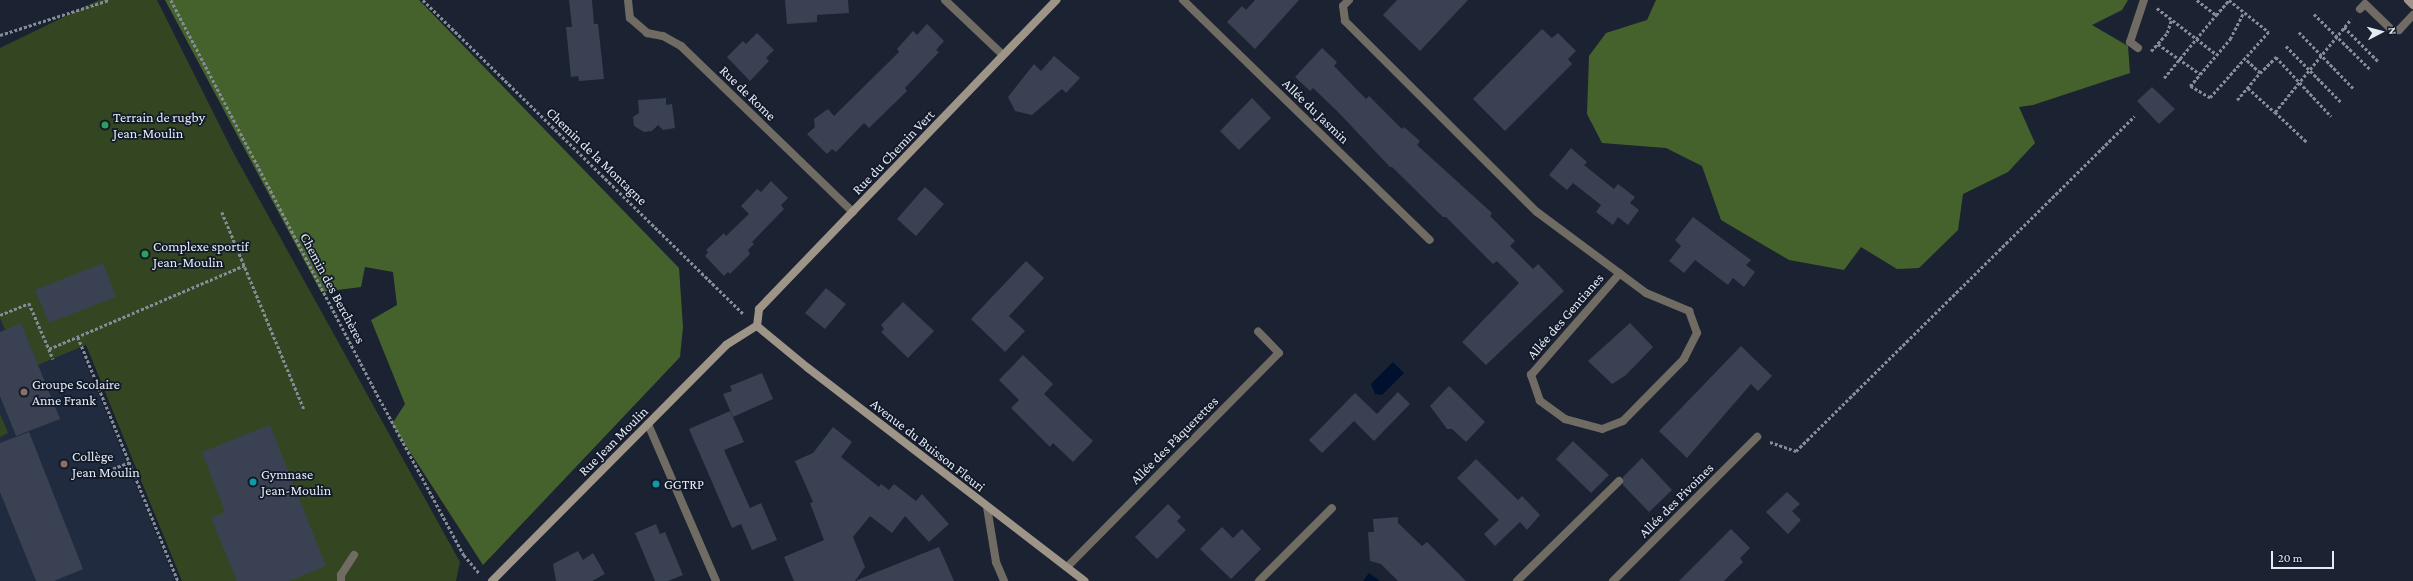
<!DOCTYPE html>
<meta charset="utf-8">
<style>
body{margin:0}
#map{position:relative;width:2413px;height:581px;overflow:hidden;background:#1b2332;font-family:"Crimson Pro",serif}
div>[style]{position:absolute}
.built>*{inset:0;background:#212b40}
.green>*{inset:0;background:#334621}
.forest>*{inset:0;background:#46622c}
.water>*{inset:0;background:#001130}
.building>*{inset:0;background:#394152}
.path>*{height:2.5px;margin-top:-1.25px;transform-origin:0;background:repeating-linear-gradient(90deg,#858c98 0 3px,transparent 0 5px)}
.lane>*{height:8px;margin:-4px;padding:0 4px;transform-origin:4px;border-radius:4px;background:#716c63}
.street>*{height:8px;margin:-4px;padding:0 4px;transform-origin:4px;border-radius:4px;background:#716c63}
.secondary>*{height:8px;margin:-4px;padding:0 4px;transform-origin:4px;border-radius:4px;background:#9e9588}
.dots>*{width:11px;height:11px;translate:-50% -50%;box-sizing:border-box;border:2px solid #121928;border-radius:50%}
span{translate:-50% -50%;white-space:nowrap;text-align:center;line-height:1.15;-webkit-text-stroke:3.5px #121928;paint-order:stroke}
.street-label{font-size:14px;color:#e5ebf5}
.poi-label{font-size:14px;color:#e5ebf5}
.left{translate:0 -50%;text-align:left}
.north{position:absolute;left:2361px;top:12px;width:40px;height:40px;-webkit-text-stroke:3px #121928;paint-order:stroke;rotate:84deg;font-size:11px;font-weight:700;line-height:16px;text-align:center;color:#e5ebf5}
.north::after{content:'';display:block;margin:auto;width:14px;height:18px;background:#e5ebf5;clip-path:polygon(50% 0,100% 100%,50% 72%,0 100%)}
.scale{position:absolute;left:2271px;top:551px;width:63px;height:18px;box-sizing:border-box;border:2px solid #e5ebf5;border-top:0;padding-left:5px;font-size:12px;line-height:14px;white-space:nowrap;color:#e5ebf5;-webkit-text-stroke:3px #121928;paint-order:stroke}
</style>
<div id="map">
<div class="built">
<i style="clip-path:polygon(0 318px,5px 330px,21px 323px,38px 365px,79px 348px,175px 581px,0 581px)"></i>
</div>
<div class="green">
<i style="clip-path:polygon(99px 0,157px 0,234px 154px,460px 562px,456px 581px,182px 581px,86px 345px,38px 365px,21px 324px,5px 330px,0 318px,0 48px)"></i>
<i style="clip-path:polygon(0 414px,8px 433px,0 437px)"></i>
</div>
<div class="forest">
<i style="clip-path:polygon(165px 0,419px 0,679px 268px,683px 327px,680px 357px,483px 565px,392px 424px,405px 404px,371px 320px,397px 305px,393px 272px,365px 267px,361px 287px,321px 292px)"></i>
<i style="clip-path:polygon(1656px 0,2128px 0,2122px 10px,2092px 25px,2128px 46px,2130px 73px,2033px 105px,2019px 107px,2035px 143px,2008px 172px,1963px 194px,1958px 230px,1919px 268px,1897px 269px,1861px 247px,1844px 270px,1789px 260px,1721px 220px,1702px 166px,1666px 148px,1602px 143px,1587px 114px,1589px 56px,1606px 33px,1647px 20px)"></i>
</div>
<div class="water">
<i style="clip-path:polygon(1393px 362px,1404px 373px,1382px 395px,1375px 394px,1371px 384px)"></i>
<i style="clip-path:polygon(1369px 573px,1380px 581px,1363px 581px)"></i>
</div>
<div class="building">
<i style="clip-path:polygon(569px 0,592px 0,594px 24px,598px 24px,604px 79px,579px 81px,578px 76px,571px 77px,566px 27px,572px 27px)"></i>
<i style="clip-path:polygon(785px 0,848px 0,849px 13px,817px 15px,817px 22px,787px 24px)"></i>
<i style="clip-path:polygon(1255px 0,1299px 0,1255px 49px,1227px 22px,1242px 6px,1246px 10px)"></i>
<i style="clip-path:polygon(1397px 0,1468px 0,1420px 51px,1383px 15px)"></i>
<i style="clip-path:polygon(927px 24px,944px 41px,936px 50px,939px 52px,905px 88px,907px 91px,869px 128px,864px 123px,836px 152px,832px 149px,827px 154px,807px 134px,815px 127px,814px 119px,828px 109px,834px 116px,899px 52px,897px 49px,913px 31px,917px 35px)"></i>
<i style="clip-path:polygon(1542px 29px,1552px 38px,1558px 33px,1576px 51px,1568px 59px,1572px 64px,1505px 131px,1473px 99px)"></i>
<i style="clip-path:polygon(757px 33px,774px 50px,766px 58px,769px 61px,750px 81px,727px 57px,743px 41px,746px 44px)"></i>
<i style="clip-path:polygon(1322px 48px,1337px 62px,1334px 66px,1366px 99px,1369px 96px,1402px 129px,1404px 127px,1420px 141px,1417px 145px,1492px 213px,1490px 216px,1515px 241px,1510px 246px,1533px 269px,1538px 264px,1564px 291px,1486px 365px,1462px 342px,1519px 283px,1497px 261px,1493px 264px,1446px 217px,1443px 217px,1392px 167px,1390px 167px,1339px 113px,1313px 88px,1310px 91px,1295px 77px)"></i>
<i style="clip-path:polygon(1054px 56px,1080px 78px,1066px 93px,1062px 89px,1032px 115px,1015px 111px,1008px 97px,1034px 64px,1041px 71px)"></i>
<i style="clip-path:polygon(2152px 87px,2175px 109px,2159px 124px,2137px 101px)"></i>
<i style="clip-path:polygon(666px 98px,666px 105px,672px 104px,675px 128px,663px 130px,658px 125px,652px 131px,644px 132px,634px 126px,633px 117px,639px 113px,638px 100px)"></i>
<i style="clip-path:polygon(1252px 98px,1271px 118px,1239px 150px,1220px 131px)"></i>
<i style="clip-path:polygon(1571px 148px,1587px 162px,1584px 165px,1614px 189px,1618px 184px,1635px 197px,1630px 203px,1639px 210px,1628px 225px,1618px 217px,1613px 225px,1596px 212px,1601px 205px,1573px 183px,1567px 190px,1549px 175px)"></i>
<i style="clip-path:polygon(771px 181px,788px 198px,781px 205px,784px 209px,752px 242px,754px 244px,748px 250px,750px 254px,730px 274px,728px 272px,724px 276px,705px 256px,708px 252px,706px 250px,724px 233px,726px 236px,749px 214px,741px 206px,757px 189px,761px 192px)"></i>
<i style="clip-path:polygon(925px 187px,944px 204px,916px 236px,897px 219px)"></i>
<i style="clip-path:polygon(1693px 217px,1751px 260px,1746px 265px,1755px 272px,1744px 287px,1733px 278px,1728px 285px,1695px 260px,1684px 273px,1669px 261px,1681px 246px,1675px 240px)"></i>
<i style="clip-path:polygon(1026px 261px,1044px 278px,1009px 316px,1025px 331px,1005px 352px,971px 319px)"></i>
<i style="clip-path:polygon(103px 263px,116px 297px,49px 323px,35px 290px)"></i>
<i style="clip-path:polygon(826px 288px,846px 304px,825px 329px,805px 313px)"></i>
<i style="clip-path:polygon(903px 302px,934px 331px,908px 358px,881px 332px,884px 329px,881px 325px)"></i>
<i style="clip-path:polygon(21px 323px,60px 419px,16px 436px,0 396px,0 332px)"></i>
<i style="clip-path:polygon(1630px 323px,1653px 347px,1626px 375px,1612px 384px,1588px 361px)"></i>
<i style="clip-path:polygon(1741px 346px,1772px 376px,1758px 391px,1751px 384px,1687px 458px,1659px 431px)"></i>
<i style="clip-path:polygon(1023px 355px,1053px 384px,1044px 394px,1093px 441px,1073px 462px,1053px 443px,1050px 447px,1011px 408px,1019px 400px,999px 380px)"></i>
<i style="clip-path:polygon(762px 373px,773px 399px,733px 417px,723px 394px,732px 391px,730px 386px)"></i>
<i style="clip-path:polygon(1449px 386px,1485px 422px,1466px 442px,1452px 429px,1447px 429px,1430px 406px)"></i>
<i style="clip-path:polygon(1398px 392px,1410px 404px,1374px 441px,1354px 421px,1322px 453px,1309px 440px,1355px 393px,1377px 414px)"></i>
<i style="clip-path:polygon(730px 411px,744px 442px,724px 450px,750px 508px,761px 503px,777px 540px,752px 550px,741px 524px,732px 528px,689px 429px)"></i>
<i style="clip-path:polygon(270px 425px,326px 566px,289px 581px,237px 581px,211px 518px,225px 512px,202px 452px)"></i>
<i style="clip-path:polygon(833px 427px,852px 442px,841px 457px,879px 487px,881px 484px,889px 490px,894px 484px,916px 501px,922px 494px,949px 524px,929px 542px,905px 516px,892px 533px,870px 516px,853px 537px,865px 567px,855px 581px,794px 581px,784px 557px,824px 540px,810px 503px,813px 502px,795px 461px,813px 453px)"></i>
<i style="clip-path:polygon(29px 432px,83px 569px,54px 581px,36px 581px,0 492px,0 443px)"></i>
<i style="clip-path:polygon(1573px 441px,1609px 475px,1591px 493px,1556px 459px)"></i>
<i style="clip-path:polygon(1642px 458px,1672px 490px,1649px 512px,1623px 485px,1623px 477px)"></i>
<i style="clip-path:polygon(1476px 459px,1518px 500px,1522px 496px,1540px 515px,1527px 530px,1520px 522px,1495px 546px,1484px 534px,1499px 520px,1457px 478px)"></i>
<i style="clip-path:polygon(1787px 492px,1800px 504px,1792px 511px,1801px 520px,1788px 534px,1766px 512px)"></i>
<i style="clip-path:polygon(1168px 504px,1181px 517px,1177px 521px,1186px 530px,1157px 559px,1135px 537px)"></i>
<i style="clip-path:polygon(1398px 517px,1398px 523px,1422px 546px,1427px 542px,1466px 581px,1398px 581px,1381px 564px,1370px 561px,1368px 532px,1374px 532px,1373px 519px)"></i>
<i style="clip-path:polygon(656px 524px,660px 534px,665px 532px,683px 575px,668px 581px,655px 581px,635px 533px)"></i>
<i style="clip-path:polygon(1222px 527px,1233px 538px,1242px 529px,1261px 549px,1231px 579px,1200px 549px)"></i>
<i style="clip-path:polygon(1731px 529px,1750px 548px,1740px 558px,1743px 562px,1724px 581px,1679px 581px)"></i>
<i style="clip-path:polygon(939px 547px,954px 581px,857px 581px,857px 580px)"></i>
<i style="clip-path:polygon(578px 551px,583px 560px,593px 553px,605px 574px,592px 581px,556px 581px,553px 564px)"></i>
</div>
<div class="path">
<i style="left:171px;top:0;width:455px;rotate:62.4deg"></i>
<i style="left:382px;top:403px;width:173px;rotate:61.7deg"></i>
<i style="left:464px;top:555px;width:25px;rotate:50deg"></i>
<i style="left:423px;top:0;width:449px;rotate:44.4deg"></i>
<i style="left:2197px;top:0;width:24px;rotate:38deg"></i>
<i style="left:2216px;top:15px;width:20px;rotate:-49deg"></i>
<i style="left:2229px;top:0;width:51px;rotate:38.7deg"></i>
<i style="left:2269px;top:32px;width:89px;rotate:131.8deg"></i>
<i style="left:2210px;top:98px;width:23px;rotate:-149deg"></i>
<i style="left:2190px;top:86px;width:62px;rotate:-49.6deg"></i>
<i style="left:2230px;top:39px;width:30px;rotate:-63deg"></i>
<i style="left:2157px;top:8px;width:75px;rotate:37.9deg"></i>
<i style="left:2314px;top:14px;width:80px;rotate:44.5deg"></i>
<i style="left:2344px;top:27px;width:48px;rotate:45deg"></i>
<i style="left:2299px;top:32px;width:79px;rotate:46deg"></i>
<i style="left:0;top:35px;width:114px;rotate:-17.8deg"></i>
<i style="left:2158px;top:44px;width:52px;rotate:35.5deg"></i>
<i style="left:2286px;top:46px;width:80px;rotate:45.5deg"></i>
<i style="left:2151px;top:51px;width:24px;rotate:-48deg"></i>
<i style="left:2167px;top:33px;width:13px;rotate:-72deg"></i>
<i style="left:2260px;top:73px;width:23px;rotate:-45deg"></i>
<i style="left:2276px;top:57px;width:81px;rotate:47deg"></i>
<i style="left:2164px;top:78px;width:82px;rotate:-50.5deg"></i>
<i style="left:2248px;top:88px;width:36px;rotate:42deg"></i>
<i style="left:2275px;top:112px;width:120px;rotate:-50.7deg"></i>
<i style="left:2237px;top:100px;width:35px;rotate:-50deg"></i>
<i style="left:2260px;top:73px;width:21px;rotate:-137deg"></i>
<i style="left:2275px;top:112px;width:44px;rotate:43.2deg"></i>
<i style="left:222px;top:212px;width:213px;rotate:67.4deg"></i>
<i style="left:0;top:315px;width:31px;rotate:-22deg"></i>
<i style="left:29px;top:303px;width:50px;rotate:66.5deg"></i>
<i style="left:49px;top:349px;width:213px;rotate:-23.2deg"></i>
<i style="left:78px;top:337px;width:264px;rotate:67.7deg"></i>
<i style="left:49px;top:349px;width:11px;rotate:68deg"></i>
<i style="left:1770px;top:442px;width:28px;rotate:19deg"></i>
<i style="left:1796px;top:451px;width:476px;rotate:-44.7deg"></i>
<i style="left:99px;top:474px;width:33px;rotate:-21deg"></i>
</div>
<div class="lane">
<i style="left:2360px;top:9px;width:7px;rotate:-45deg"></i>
<i style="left:2365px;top:4px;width:39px;rotate:44deg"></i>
<i style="left:2393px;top:31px;width:6px;rotate:-9deg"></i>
<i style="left:2399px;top:30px;width:21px;rotate:-47deg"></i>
<i style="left:2138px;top:48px;width:10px;rotate:-143deg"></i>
<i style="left:2130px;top:42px;width:44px;rotate:-71.6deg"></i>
<i style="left:1067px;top:567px;width:301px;rotate:-45.3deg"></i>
<i style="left:1279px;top:353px;width:30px;rotate:-134deg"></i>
<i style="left:341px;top:581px;width:6px;rotate:-90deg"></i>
<i style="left:341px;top:575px;width:24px;rotate:-57deg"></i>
<i style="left:1259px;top:581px;width:103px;rotate:-45deg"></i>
<i style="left:1517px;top:581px;width:143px;rotate:-44.4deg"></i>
</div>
<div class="street">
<i style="left:628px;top:0;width:18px;rotate:84deg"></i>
<i style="left:630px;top:18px;width:23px;rotate:41deg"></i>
<i style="left:647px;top:33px;width:16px;rotate:11deg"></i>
<i style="left:663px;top:36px;width:21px;rotate:29deg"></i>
<i style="left:681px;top:46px;width:239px;rotate:44deg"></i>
<i style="left:945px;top:0;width:80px;rotate:43.5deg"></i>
<i style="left:1183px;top:0;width:344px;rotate:44.2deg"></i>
<i style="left:1349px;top:0;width:8px;rotate:135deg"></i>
<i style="left:1343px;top:6px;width:15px;rotate:82deg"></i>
<i style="left:1345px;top:21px;width:271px;rotate:44.9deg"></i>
<i style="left:1537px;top:212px;width:136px;rotate:36.6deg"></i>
<i style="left:1646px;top:293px;width:47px;rotate:22.7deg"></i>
<i style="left:1689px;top:311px;width:23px;rotate:70deg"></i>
<i style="left:1697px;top:333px;width:29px;rotate:117deg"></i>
<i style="left:1684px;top:359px;width:87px;rotate:134.5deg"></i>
<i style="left:1623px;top:421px;width:22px;rotate:159deg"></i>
<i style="left:1602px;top:429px;width:38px;rotate:-165deg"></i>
<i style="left:1565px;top:419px;width:31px;rotate:-144deg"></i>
<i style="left:1540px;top:401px;width:28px;rotate:-109deg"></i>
<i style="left:1531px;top:375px;width:135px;rotate:-48.9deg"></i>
<i style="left:648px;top:424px;width:171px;rotate:66.6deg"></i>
<i style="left:987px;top:507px;width:56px;rotate:80.7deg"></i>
<i style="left:996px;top:562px;width:21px;rotate:67deg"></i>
<i style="left:1613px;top:581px;width:204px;rotate:-45deg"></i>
</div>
<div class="secondary">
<i style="left:2408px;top:0;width:7px;rotate:45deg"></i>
<i style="left:757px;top:326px;width:17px;rotate:-83deg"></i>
<i style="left:759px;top:309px;width:429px;rotate:-46.1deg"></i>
<i style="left:757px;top:326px;width:66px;rotate:39.5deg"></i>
<i style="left:808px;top:368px;width:349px;rotate:37.6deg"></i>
<i style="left:492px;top:581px;width:332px;rotate:-45.2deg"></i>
<i style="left:726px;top:345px;width:36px;rotate:-32deg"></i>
</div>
<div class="dots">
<i style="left:105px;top:125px;background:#2e9e5b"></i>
<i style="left:145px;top:254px;background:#2e9e5b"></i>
<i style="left:24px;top:392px;background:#8d6e63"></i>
<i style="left:64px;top:464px;background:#8d6e63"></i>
<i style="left:253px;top:482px;background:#0f9aa8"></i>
<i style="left:656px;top:484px;background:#0f9aa8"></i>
</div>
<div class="street-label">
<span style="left:748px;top:93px;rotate:44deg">Rue de Rome</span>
<span style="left:1316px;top:111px;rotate:44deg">Allée du Jasmin</span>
<span style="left:893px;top:152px;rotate:-46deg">Rue du Chemin Vert</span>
<span style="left:597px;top:156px;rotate:44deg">Chemin de la Montagne</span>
<span style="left:333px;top:288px;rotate:62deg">Chemin des Berchères</span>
<span style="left:1565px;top:316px;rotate:-49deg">Allée des Gentianes</span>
<span style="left:1174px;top:440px;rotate:-45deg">Allée des Pâquerettes</span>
<span style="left:613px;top:441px;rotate:-45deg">Rue Jean Moulin</span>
<span style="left:928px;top:445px;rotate:38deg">Avenue du Buisson Fleuri</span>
<span style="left:1676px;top:500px;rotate:-45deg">Allée des Pivoines</span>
</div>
<div class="poi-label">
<span class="left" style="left:113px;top:125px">Terrain de rugby<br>Jean-Moulin</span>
<span class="left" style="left:153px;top:254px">Complexe sportif<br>Jean-Moulin</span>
<span class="left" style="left:32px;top:392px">Groupe Scolaire<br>Anne Frank</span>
<span class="left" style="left:72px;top:464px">Collège<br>Jean Moulin</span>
<span class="left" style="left:261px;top:482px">Gymnase<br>Jean-Moulin</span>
<span class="left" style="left:664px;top:484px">GGTRP</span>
</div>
<div class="north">N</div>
<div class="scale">20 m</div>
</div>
